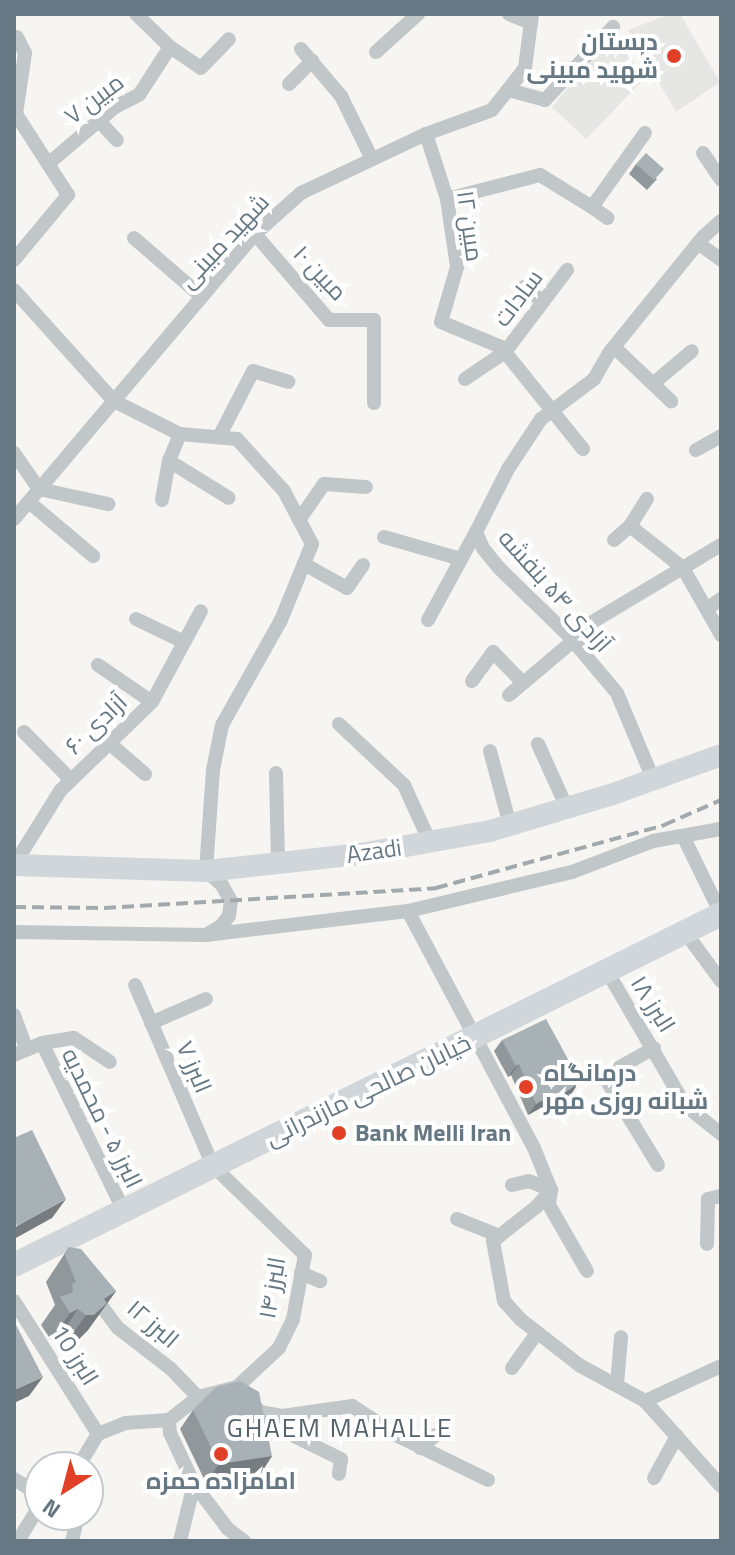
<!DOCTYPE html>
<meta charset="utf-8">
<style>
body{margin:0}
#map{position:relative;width:735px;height:1555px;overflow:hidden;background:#f6f5f2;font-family:"Titillium Web",Cairo,sans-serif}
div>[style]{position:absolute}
.built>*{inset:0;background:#e6e7e5}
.street>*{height:14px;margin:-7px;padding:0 7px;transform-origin:7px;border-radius:7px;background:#c1c6c8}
.secondary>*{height:22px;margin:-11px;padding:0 11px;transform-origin:11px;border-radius:11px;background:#d1d6da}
.primary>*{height:24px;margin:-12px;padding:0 12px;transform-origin:12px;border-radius:12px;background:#d1d6da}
.rail>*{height:4px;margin-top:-2px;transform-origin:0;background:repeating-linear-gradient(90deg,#a2a9ad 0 12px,transparent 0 18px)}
.wall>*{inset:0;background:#90989c}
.shaded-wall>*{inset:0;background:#767c7f}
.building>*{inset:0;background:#a8b1b5}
.dots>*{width:22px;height:22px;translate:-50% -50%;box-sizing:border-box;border:4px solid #fff;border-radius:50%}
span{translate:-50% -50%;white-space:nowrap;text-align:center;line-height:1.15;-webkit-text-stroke:8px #fff;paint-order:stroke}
.poi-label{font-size:24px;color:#657883;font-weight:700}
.right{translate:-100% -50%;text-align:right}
.left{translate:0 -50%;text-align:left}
.street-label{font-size:24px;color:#657883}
.neighbourhood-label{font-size:26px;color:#536168;letter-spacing:2px}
.frame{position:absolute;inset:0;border:16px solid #657883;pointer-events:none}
.north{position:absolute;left:24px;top:1451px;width:80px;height:80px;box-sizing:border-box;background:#fff;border:2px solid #c1c9cd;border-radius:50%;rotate:216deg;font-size:22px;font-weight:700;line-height:32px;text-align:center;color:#657883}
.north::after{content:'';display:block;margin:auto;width:28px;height:36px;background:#e14027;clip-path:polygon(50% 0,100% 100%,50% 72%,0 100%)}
</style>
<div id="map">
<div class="built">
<i style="clip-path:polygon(670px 14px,680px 14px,720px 82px,676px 112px,628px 30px)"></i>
<i style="clip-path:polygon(610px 37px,647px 76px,586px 139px,552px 107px)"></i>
</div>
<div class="street">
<i style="left:136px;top:14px;width:47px;rotate:44.1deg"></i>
<i style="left:509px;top:14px;width:24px;rotate:22deg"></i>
<i style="left:301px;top:49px;width:62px;rotate:49.6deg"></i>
<i style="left:341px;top:96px;width:70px;rotate:63.8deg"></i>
<i style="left:376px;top:52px;width:57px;rotate:-42.1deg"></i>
<i style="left:289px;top:84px;width:33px;rotate:-45deg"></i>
<i style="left:508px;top:90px;width:38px;rotate:15deg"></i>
<i style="left:545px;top:100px;width:100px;rotate:-47deg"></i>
<i style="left:99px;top:121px;width:26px;rotate:47deg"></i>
<i style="left:426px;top:134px;width:68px;rotate:72.1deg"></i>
<i style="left:447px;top:199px;width:69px;rotate:81.6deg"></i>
<i style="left:457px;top:267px;width:57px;rotate:106.2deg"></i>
<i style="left:441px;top:322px;width:65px;rotate:22.6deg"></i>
<i style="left:501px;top:347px;width:131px;rotate:51.2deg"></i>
<i style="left:703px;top:153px;width:32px;rotate:56deg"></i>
<i style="left:48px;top:164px;width:88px;rotate:-40.4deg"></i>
<i style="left:115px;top:107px;width:27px;rotate:-27deg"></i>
<i style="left:139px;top:95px;width:57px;rotate:-57.1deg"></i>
<i style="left:170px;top:47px;width:37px;rotate:34deg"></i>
<i style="left:201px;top:68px;width:40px;rotate:-46deg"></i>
<i style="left:447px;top:199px;width:96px;rotate:-14.5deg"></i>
<i style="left:540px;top:175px;width:61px;rotate:31.6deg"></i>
<i style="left:592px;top:207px;width:91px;rotate:-54.4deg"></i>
<i style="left:592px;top:207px;width:19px;rotate:35deg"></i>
<i style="left:255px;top:234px;width:113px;rotate:49.3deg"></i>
<i style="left:329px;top:320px;width:45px"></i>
<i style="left:374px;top:320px;width:83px;rotate:90deg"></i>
<i style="left:134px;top:238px;width:89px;rotate:40.9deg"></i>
<i style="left:698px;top:243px;width:29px;rotate:36deg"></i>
<i style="left:14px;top:260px;width:85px;rotate:-50.3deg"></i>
<i style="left:68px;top:195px;width:96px;rotate:-122.7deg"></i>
<i style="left:16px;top:114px;width:62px;rotate:-81.6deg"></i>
<i style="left:25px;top:53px;width:18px;rotate:-117deg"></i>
<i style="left:524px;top:287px;width:24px;rotate:38deg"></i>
<i style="left:14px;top:290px;width:149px;rotate:48deg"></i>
<i style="left:114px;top:401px;width:74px;rotate:26.6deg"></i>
<i style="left:180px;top:434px;width:57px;rotate:5deg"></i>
<i style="left:237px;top:439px;width:70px;rotate:47.9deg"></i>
<i style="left:284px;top:491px;width:60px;rotate:62.2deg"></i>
<i style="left:312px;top:544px;width:82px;rotate:112.2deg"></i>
<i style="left:281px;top:620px;width:120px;rotate:119.3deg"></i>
<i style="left:222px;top:725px;width:46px;rotate:101.3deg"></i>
<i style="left:213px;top:770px;width:101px;rotate:94deg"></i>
<i style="left:206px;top:871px;width:21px;rotate:41deg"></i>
<i style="left:222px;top:885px;width:18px;rotate:61deg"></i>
<i style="left:231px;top:901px;width:15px;rotate:98deg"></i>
<i style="left:229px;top:916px;width:13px;rotate:129deg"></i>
<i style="left:221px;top:926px;width:17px;rotate:149deg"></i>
<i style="left:614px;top:347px;width:79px;rotate:43.5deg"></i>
<i style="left:465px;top:379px;width:48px;rotate:-34deg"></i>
<i style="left:505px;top:352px;width:103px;rotate:-52.9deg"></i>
<i style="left:655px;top:382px;width:48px;rotate:-40deg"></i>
<i style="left:219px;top:437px;width:74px;rotate:-62.7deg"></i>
<i style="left:253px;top:371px;width:37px;rotate:17deg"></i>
<i style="left:696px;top:450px;width:29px;rotate:-29deg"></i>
<i style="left:14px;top:453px;width:44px;rotate:55.2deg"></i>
<i style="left:39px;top:489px;width:71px;rotate:12.3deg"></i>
<i style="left:169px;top:461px;width:70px;rotate:31.7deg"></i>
<i style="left:162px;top:500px;width:40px;rotate:-80deg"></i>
<i style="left:169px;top:461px;width:29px;rotate:-68deg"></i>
<i style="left:29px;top:502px;width:84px;rotate:40.2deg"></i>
<i style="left:14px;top:519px;width:373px;rotate:-49.8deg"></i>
<i style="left:255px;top:234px;width:62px;rotate:-41.7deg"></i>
<i style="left:301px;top:193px;width:138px;rotate:-25.3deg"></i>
<i style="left:426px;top:134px;width:70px;rotate:-20deg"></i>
<i style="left:492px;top:110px;width:53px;rotate:-51.8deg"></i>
<i style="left:525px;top:68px;width:54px;rotate:-82.6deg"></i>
<i style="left:299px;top:520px;width:44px;rotate:-55.2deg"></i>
<i style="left:324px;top:484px;width:42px;rotate:4.1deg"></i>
<i style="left:630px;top:526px;width:32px;rotate:-58deg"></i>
<i style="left:384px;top:537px;width:80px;rotate:15.9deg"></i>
<i style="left:614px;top:540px;width:21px;rotate:-41deg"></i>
<i style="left:630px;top:526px;width:68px;rotate:38.4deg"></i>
<i style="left:683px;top:568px;width:77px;rotate:60.4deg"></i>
<i style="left:304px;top:564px;width:49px;rotate:29.2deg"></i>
<i style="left:347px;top:588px;width:28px;rotate:-55deg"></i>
<i style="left:707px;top:609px;width:17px;rotate:-36deg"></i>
<i style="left:136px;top:619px;width:53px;rotate:25.6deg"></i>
<i style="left:428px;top:620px;width:100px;rotate:-61.4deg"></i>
<i style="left:569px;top:636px;width:177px;rotate:-30.9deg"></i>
<i style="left:98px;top:665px;width:65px;rotate:34.4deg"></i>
<i style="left:472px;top:681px;width:36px;rotate:-54deg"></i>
<i style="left:493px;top:652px;width:43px;rotate:45.9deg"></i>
<i style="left:509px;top:695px;width:84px;rotate:-40.2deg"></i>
<i style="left:339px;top:724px;width:89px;rotate:43.2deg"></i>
<i style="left:404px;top:785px;width:63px;rotate:65.5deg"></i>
<i style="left:24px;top:732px;width:67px;rotate:45.6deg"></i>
<i style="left:108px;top:742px;width:49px;rotate:40.9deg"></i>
<i style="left:538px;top:744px;width:68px;rotate:65.7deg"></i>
<i style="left:490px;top:751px;width:77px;rotate:74.9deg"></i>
<i style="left:276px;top:773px;width:88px;rotate:88.7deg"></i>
<i style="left:653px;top:779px;width:93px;rotate:-112.7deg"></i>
<i style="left:617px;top:693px;width:75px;rotate:-130.1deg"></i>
<i style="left:569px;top:636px;width:98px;rotate:-135.8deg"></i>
<i style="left:499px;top:568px;width:26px;rotate:-129deg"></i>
<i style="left:483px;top:548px;width:17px;rotate:-114deg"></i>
<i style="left:476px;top:532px;width:71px;rotate:-63.1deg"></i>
<i style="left:508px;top:469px;width:60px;rotate:-56.6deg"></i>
<i style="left:541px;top:419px;width:66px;rotate:-37deg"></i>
<i style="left:594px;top:379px;width:30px;rotate:-60deg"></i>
<i style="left:609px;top:353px;width:149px;rotate:-51deg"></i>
<i style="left:703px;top:237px;width:24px;rotate:-42deg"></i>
<i style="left:684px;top:838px;width:85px;rotate:64deg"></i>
<i style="left:14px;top:865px;width:87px;rotate:-58.1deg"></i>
<i style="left:60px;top:791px;width:128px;rotate:-44.1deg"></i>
<i style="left:152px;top:702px;width:103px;rotate:-61.7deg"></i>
<i style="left:408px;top:911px;width:268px;rotate:62deg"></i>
<i style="left:534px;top:1148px;width:45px;rotate:68deg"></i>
<i style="left:551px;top:1190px;width:23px;rotate:131deg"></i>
<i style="left:536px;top:1207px;width:55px;rotate:141.7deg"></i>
<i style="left:493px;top:1241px;width:61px;rotate:79.6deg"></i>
<i style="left:504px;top:1301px;width:24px;rotate:48deg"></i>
<i style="left:520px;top:1319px;width:75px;rotate:37.9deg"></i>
<i style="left:579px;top:1365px;width:75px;rotate:28.6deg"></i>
<i style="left:645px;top:1401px;width:114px;rotate:48.2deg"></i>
<i style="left:14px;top:932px;width:192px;rotate:0.9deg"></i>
<i style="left:206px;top:935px;width:203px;rotate:-6.8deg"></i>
<i style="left:408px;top:911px;width:169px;rotate:-13.4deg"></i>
<i style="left:572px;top:872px;width:87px;rotate:-20.9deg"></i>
<i style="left:653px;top:841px;width:69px;rotate:-10deg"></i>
<i style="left:685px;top:932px;width:61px;rotate:53.7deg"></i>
<i style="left:607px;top:971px;width:155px;rotate:59.8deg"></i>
<i style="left:685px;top:1105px;width:46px;rotate:38.9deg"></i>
<i style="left:14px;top:1015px;width:37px;rotate:70deg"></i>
<i style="left:151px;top:1023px;width:60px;rotate:-23.6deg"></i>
<i style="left:42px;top:1043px;width:187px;rotate:64deg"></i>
<i style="left:654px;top:1048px;width:57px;rotate:150.8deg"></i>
<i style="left:604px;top:1076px;width:104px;rotate:58.8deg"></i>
<i style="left:14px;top:1055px;width:30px;rotate:-23deg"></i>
<i style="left:42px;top:1043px;width:32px;rotate:-9deg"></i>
<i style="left:74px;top:1038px;width:43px;rotate:33.7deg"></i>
<i style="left:512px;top:1185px;width:17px;rotate:-13deg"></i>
<i style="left:529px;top:1181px;width:24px;rotate:22deg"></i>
<i style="left:551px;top:1190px;width:15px;rotate:98deg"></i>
<i style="left:549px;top:1205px;width:76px;rotate:60.1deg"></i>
<i style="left:457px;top:1219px;width:46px;rotate:21.6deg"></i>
<i style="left:707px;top:1244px;width:45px;rotate:-88.7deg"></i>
<i style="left:708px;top:1199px;width:13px;rotate:-13deg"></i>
<i style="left:301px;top:1273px;width:21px;rotate:23deg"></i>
<i style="left:93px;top:1295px;width:41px;rotate:52.9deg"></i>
<i style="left:118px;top:1328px;width:67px;rotate:37.7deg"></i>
<i style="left:171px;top:1369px;width:39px;rotate:46deg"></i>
<i style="left:14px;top:1301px;width:157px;rotate:57.7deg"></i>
<i style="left:512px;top:1368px;width:43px;rotate:-54.5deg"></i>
<i style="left:617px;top:1384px;width:47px;rotate:-85.1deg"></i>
<i style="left:645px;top:1401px;width:84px;rotate:-24.7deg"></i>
<i style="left:251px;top:1402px;width:13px;rotate:48deg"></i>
<i style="left:260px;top:1412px;width:22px;rotate:10deg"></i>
<i style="left:282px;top:1416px;width:71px;rotate:-8.1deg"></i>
<i style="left:352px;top:1406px;width:57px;rotate:32.9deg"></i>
<i style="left:400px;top:1437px;width:98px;rotate:26deg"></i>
<i style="left:282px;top:1416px;width:25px;rotate:56deg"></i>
<i style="left:296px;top:1437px;width:50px;rotate:26.1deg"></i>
<i style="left:341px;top:1459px;width:15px;rotate:98deg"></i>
<i style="left:169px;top:1420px;width:13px;rotate:86deg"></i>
<i style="left:170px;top:1433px;width:56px;rotate:64.8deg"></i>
<i style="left:194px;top:1484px;width:56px;rotate:52.9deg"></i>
<i style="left:228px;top:1529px;width:20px;rotate:37deg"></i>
<i style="left:420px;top:1448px;width:22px;rotate:-39deg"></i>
<i style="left:78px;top:1467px;width:39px;rotate:-59deg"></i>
<i style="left:98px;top:1434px;width:29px;rotate:-22deg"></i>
<i style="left:125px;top:1423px;width:44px;rotate:-3.9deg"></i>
<i style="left:169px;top:1420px;width:37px;rotate:-38deg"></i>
<i style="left:198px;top:1397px;width:40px;rotate:-14.4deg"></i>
<i style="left:237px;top:1387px;width:57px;rotate:-42.9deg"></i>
<i style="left:279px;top:1348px;width:32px;rotate:-64deg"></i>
<i style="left:293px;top:1319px;width:65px;rotate:-79.4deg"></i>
<i style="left:305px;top:1255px;width:128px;rotate:-135.9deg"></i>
<i style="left:213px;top:1166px;width:197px;rotate:-113.3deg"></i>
<i style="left:654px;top:1478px;width:48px;rotate:-61.3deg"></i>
<i style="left:14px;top:1479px;width:31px;rotate:32deg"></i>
<i style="left:18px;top:1541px;width:42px;rotate:-58.6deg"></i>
<i style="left:72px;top:1541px;width:27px;rotate:-77deg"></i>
<i style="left:180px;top:1541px;width:59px;rotate:-76.2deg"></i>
</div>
<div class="secondary">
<i style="left:14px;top:865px;width:192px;rotate:1.8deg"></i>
<i style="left:206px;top:871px;width:156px;rotate:-6.3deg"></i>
<i style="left:361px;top:854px;width:131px;rotate:-10.1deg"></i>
<i style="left:490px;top:831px;width:125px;rotate:-16.7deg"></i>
<i style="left:610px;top:795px;width:118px;rotate:-19.8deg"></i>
</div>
<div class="primary">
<i style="left:14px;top:1265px;width:789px;rotate:-26.4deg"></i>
</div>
<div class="rail">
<i style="left:14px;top:907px;width:90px;rotate:0.6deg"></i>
<i style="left:104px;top:908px;width:333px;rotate:-3.4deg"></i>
<i style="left:436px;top:888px;width:237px;rotate:-15.4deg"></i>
<i style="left:664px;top:825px;width:62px;rotate:-23.7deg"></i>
</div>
<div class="wall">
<i style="clip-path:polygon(636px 164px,657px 179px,647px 190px,629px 174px)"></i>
<i style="clip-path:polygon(502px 1040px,572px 1093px,549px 1110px,546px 1105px,528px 1115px,511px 1075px,508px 1077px,494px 1051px)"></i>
<i style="clip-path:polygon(69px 1247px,116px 1291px,88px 1330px,75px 1343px,66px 1343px,59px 1337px,51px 1340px,41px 1325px,55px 1305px,46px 1282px)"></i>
<i style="clip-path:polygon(193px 1410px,272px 1456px,259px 1476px,206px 1483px,180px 1429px)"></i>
</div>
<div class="shaded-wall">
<i style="clip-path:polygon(519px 1064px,511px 1075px,508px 1077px,516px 1066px)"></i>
<i style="clip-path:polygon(580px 1081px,572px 1093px,549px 1110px,557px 1099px)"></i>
<i style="clip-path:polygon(554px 1094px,546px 1105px,528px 1115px,536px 1104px)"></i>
<i style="clip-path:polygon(66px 1199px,52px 1218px,14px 1239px,14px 1229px,17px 1226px)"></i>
<i style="clip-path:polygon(116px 1291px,88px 1330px,75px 1343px,66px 1343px,86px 1315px,104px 1299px)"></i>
<i style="clip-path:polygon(78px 1309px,59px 1337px,51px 1340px,70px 1313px)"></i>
<i style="clip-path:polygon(43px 1377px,29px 1396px,14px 1403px,14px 1390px)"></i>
<i style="clip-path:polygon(272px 1456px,259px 1476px,206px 1483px,219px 1464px)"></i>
</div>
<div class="building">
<i style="clip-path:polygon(646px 153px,664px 169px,654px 180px,636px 164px)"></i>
<i style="clip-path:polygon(546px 1019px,580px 1081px,557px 1099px,554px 1094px,536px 1104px,519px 1064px,516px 1066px,502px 1040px)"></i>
<i style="clip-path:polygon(32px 1130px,66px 1199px,17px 1226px,14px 1220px,14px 1138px)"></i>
<i style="clip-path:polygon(69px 1247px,81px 1249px,116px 1291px,104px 1299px,107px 1303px,94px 1315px,86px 1315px,78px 1309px,70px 1313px,60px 1297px,73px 1292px,72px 1284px,76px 1282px,65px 1255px)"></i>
<i style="clip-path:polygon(14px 1321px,43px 1377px,14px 1390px)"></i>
<i style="clip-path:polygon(240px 1381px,259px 1392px,272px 1456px,219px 1464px,193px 1410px,216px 1387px)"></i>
</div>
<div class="dots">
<i style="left:674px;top:56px;background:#e14027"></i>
<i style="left:526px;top:1087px;background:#e14027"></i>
<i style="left:339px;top:1133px;background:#e14027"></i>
<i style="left:221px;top:1454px;background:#e14027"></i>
</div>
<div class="poi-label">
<span class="right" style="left:658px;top:56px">دبستان<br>شهید مبینی</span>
<span class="left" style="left:544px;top:1087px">درمانگاه<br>شبانه روزی مهر</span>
<span class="left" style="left:355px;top:1133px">Bank Melli Iran</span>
<span style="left:221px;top:1481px">امامزاده حمزه</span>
</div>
<div class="street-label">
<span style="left:94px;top:99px;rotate:-37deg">مبین ۷</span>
<span style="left:470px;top:226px;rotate:82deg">مبین ۱۲</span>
<span style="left:224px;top:241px;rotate:-47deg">شهید مبینی</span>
<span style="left:320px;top:273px;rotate:47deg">مبین ۱۰</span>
<span style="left:518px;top:298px;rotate:-53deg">سادات</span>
<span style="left:555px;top:591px;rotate:48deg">آزادی ۵۴ بنفشه</span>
<span style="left:96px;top:724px;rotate:-44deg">آزادی ۶۰</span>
<span style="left:374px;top:851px;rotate:-8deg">Azadi</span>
<span style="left:653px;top:1004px;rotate:58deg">البرز ۱۸</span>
<span style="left:194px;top:1067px;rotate:67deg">البرز ۷</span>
<span style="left:368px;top:1090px;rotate:-26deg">خیابان صالحی مازندرانی</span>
<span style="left:102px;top:1118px;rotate:64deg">البرز ۵ - محمدیه</span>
<span style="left:272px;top:1288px;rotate:-80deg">البرز ۱۴</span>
<span style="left:153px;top:1324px;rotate:41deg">البرز ۱۲</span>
<span style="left:75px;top:1355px;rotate:58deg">البرز 10</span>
</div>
<div class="neighbourhood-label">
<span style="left:340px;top:1428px">GHAEM MAHALLE</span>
</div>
<div class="frame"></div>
<div class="north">N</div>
</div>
